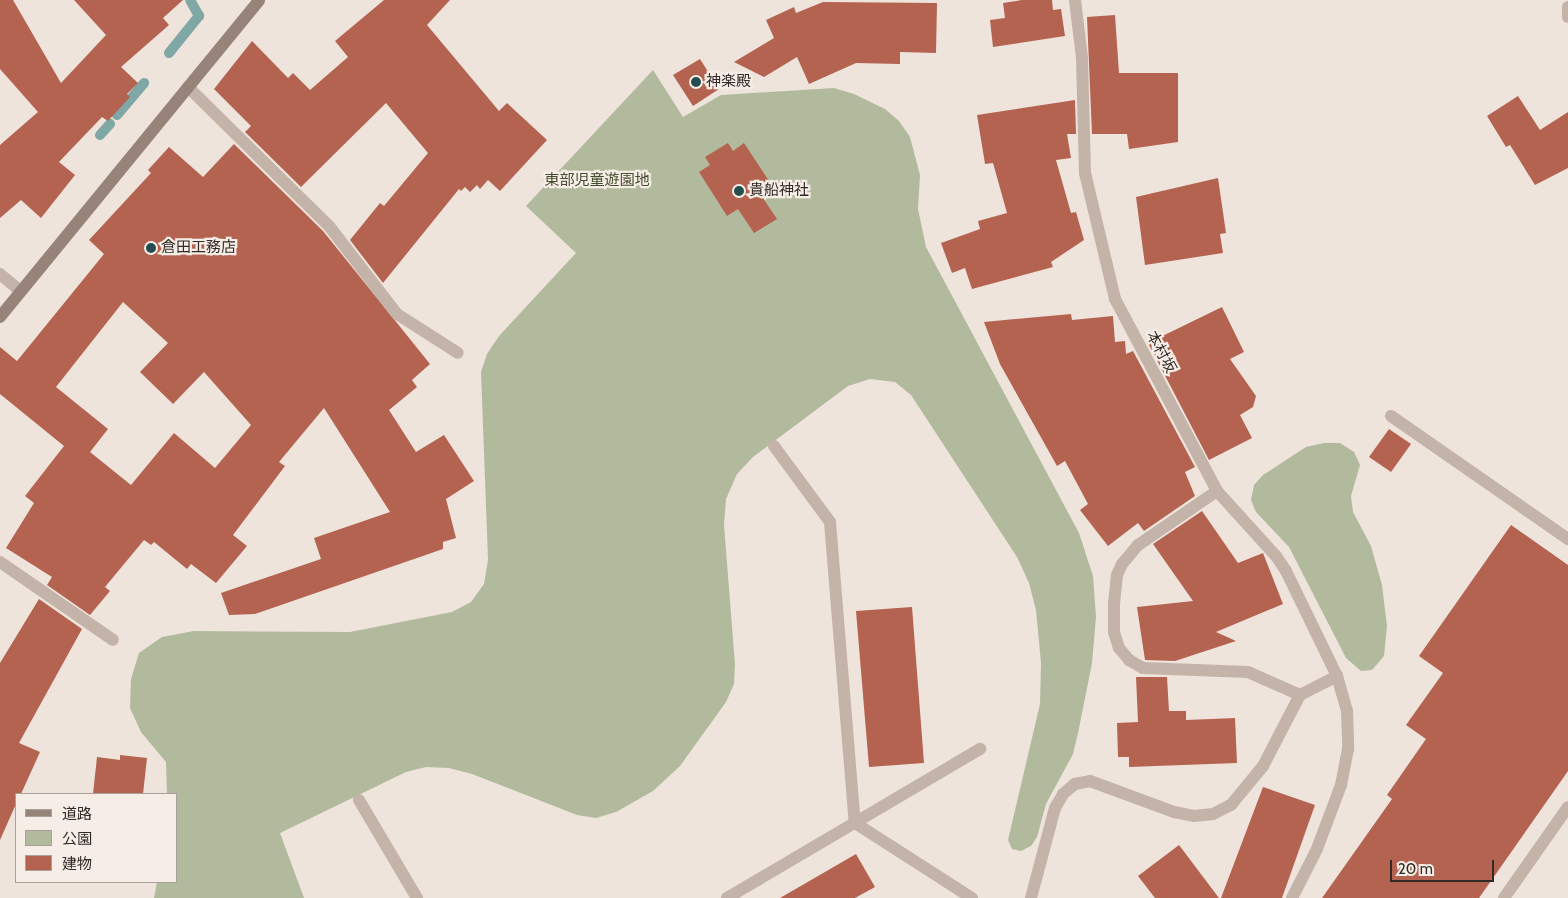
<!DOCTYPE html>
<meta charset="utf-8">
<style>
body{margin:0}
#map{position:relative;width:1568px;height:898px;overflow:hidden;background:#eee4db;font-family:Cabin,"Noto Sans JP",sans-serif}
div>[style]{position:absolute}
.green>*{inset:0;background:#b2ba9d}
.stream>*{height:10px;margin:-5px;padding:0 5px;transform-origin:5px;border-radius:5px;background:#7ea7a6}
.building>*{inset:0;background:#b56351}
.lane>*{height:12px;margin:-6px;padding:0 6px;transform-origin:6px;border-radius:6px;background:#c4b3a8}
.street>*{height:12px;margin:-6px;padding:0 6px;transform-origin:6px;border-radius:6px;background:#c4b3a8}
.secondary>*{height:12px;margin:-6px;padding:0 6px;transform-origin:6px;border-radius:6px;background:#97837a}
.dots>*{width:14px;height:14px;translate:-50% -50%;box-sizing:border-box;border:2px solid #f6eee6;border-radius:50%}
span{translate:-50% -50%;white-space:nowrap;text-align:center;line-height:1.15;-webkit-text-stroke:4.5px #f6eee6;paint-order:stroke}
.poi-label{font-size:15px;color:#322a27}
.left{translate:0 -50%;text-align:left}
.park-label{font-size:15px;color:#434d2e}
.street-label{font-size:15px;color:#322a27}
.legend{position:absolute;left:15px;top:793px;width:162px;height:90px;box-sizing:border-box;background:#f6eee6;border:1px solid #a8a09a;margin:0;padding:6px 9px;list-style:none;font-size:15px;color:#322a27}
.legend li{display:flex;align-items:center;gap:10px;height:25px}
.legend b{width:25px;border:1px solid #a8a09a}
.scale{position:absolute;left:1390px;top:860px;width:104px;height:22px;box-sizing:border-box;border:2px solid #322a27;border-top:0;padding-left:6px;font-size:15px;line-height:18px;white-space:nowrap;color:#322a27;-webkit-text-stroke:4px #f6eee6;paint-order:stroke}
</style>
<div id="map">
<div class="green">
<i style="clip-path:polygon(653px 70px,683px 117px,721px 95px,834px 88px,854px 94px,885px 109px,899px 121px,910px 137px,920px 175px,918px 209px,926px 247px,1079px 533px,1093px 576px,1096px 617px,1092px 663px,1078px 733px,1073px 754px,1046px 804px,1037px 837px,1031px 846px,1021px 851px,1012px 849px,1008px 840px,1040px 704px,1041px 663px,1036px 610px,1029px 583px,1017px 557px,911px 395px,895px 382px,870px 379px,848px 386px,753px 457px,737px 474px,726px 499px,724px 525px,735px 664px,734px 684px,726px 702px,680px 766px,653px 791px,616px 812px,596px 818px,577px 815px,472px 774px,449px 768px,426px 767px,406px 772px,280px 833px,304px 898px,154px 898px,157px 882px,176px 882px,176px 794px,167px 794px,166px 762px,141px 732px,130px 708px,131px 679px,139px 653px,162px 637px,194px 631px,350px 632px,452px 612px,471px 602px,484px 584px,488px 560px,481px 372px,487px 354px,499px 336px,576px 253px,526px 206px)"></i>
<i style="clip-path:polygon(1324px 443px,1340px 443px,1354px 452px,1360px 465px,1351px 496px,1353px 512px,1371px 546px,1382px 585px,1387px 626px,1384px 656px,1372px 670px,1361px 671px,1346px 658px,1289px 547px,1256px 512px,1251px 500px,1254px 485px,1263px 475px,1306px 447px)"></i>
</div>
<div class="stream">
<i style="left:169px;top:53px;width:48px;rotate:-51deg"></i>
<i style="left:199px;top:16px;width:18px;rotate:-119deg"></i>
<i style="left:117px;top:115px;width:42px;rotate:-49.8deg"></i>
<i style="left:100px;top:135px;width:15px;rotate:-48deg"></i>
</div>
<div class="building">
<i style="clip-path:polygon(0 0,13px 0,61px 83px,106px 35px,74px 0,183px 0,163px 18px,169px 25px,121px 67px,138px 83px,127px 94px,130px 97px,108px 121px,102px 117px,59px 162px,75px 175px,41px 218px,21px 200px,0 218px,0 145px,38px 112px,0 69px)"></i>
<i style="clip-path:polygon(384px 0,450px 0,427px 25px,499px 111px,507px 103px,547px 140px,500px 191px,488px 180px,480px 189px,477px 185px,470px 192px,465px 187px,461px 191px,459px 189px,383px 283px,350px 240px,380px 203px,384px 206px,428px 153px,386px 103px,301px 187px,245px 132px,251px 126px,214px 89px,252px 41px,288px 78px,293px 73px,310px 90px,348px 57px,335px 41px)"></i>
<i style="clip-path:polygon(1022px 0,1052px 0,1053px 10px,1061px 9px,1065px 36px,993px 47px,990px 20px,1005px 18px,1003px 3px)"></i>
<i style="clip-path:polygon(823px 2px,937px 3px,936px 53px,900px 52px,900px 64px,856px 63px,809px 84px,797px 57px,764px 77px,734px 62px,774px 38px,766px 20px,794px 7px,796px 13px)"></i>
<i style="clip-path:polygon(1115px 15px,1119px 73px,1178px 73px,1178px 142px,1129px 149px,1127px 134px,1092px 134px,1087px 17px)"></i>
<i style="clip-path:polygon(700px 59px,719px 89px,693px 106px,673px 75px)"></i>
<i style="clip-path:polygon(1518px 96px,1540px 130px,1568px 112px,1568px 168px,1535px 185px,1510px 145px,1506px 147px,1487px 116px)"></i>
<i style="clip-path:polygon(1075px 100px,1076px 134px,1067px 134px,1071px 158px,1056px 160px,1071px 213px,1076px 212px,1084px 240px,1051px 262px,1053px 267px,972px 289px,965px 268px,952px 273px,941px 243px,980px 229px,978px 221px,1007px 213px,993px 163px,985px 164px,977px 115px)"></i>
<i style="clip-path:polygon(728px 143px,733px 151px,744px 143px,773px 187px,761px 195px,777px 219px,754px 233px,738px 209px,727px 216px,699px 172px,710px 165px,705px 157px)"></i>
<i style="clip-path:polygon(evenodd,234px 144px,323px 231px,430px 364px,412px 380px,417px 387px,389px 410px,416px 452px,444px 435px,474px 481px,446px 499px,456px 538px,443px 542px,443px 549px,255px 614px,229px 615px,221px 593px,321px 559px,314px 538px,390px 512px,324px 408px,279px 462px,285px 466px,233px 535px,247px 546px,216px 583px,191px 564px,187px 569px,154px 542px,151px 545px,144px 540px,105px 587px,110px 591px,90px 615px,47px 585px,52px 577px,6px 548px,34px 503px,25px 496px,64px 446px,0 394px,0 347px,17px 361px,104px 254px,89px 240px,151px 173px,148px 170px,169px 147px,203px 177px,234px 144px,123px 302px,168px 343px,140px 372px,173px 404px,204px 372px,251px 425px,215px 468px,174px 433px,131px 485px,90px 452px,108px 429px,56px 387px,123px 302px)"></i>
<i style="clip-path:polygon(1218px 178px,1226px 233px,1220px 234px,1223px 253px,1145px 265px,1136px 197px)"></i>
<i style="clip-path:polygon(1222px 307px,1244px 352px,1230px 359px,1256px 396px,1253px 407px,1240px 415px,1252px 438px,1209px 460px,1148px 343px)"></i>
<i style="clip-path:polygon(1071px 314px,1072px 320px,1113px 316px,1115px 342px,1125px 341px,1126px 354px,1133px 351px,1195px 467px,1185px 472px,1195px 496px,1144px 531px,1138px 523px,1108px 546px,1080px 510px,1088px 504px,1065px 461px,1057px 466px,1000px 364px,984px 322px)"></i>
<i style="clip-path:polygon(1389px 429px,1411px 444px,1391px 472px,1369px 457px)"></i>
<i style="clip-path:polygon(1202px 511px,1238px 563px,1263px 553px,1283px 604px,1216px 632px,1236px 641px,1175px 661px,1145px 660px,1137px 607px,1193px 601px,1153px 544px)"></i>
<i style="clip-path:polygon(1511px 525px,1568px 565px,1568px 771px,1479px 898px,1322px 898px,1392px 799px,1387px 795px,1426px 739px,1406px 725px,1443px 673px,1419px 656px)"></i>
<i style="clip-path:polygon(39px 599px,82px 629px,19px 743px,40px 752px,21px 794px,16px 794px,16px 804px,0 840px,0 663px)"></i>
<i style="clip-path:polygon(912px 607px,924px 763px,869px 767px,856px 611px)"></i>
<i style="clip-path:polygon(1136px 677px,1167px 677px,1169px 711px,1186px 711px,1186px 720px,1235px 718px,1237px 763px,1129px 767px,1129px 757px,1118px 757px,1117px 723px,1138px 722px)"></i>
<i style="clip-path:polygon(120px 755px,147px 758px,143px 794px,93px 794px,97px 757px,120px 760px)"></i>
<i style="clip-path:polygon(1263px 787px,1315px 805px,1282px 898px,1221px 898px)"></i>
<i style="clip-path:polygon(1179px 845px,1219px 898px,1155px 898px,1138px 876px)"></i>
<i style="clip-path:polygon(856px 854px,875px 887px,855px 898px,780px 898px)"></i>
</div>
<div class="lane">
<i style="left:188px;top:87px;width:198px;rotate:44.6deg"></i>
<i style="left:329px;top:226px;width:111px;rotate:52.3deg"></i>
<i style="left:397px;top:314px;width:72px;rotate:32.6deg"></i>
</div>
<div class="street">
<i style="left:1075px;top:0;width:58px;rotate:83.1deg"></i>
<i style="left:1082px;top:58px;width:115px;rotate:88.5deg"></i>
<i style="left:1085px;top:173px;width:130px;rotate:76.6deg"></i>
<i style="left:1115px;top:299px;width:217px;rotate:62deg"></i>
<i style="left:1217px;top:491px;width:88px;rotate:47.8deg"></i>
<i style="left:1276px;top:556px;width:18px;rotate:56deg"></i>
<i style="left:1286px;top:571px;width:117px;rotate:64.1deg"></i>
<i style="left:1337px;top:676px;width:36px;rotate:74deg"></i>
<i style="left:1347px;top:711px;width:38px;rotate:88deg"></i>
<i style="left:1348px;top:749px;width:37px;rotate:101deg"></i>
<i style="left:1341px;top:785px;width:68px;rotate:110.6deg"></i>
<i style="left:1317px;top:849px;width:55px;rotate:117deg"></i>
<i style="left:1568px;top:7px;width:10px;rotate:90deg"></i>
<i style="left:0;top:274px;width:26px;rotate:40deg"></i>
<i style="left:1391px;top:416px;width:216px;rotate:34.8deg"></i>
<i style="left:774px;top:446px;width:94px;rotate:53.6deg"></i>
<i style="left:830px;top:522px;width:302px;rotate:85.3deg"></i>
<i style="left:855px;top:823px;width:139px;rotate:32.7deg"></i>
<i style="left:1217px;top:491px;width:96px;rotate:145.6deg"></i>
<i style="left:1138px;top:545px;width:25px;rotate:130deg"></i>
<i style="left:1122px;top:564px;width:12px;rotate:114deg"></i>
<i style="left:1117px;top:575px;width:29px;rotate:96deg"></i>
<i style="left:1114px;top:604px;width:28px;rotate:90deg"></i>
<i style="left:1114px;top:632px;width:17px;rotate:73deg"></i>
<i style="left:1119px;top:648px;width:16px;rotate:50deg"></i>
<i style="left:1129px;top:660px;width:16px;rotate:30deg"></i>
<i style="left:1143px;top:668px;width:105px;rotate:2.2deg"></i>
<i style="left:1248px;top:672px;width:57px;rotate:23.9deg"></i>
<i style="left:0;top:562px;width:137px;rotate:34.6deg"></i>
<i style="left:359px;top:800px;width:114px;rotate:59.4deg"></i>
<i style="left:727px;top:898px;width:294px;rotate:-30.5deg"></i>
<i style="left:1031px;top:898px;width:93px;rotate:-75.1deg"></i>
<i style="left:1055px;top:808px;width:16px;rotate:-60deg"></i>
<i style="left:1063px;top:794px;width:16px;rotate:-40deg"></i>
<i style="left:1075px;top:784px;width:15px;rotate:-11deg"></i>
<i style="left:1090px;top:781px;width:90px;rotate:20.3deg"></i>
<i style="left:1174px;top:812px;width:20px;rotate:11deg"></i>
<i style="left:1194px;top:816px;width:19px;rotate:-6deg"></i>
<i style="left:1213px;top:814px;width:20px;rotate:-27deg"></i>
<i style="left:1231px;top:805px;width:50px;rotate:-50.6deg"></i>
<i style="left:1263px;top:766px;width:80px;rotate:-62.5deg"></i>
<i style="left:1300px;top:695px;width:42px;rotate:-27.2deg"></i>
<i style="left:1504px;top:898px;width:111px;rotate:-54.9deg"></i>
</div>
<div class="secondary">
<i style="left:0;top:317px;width:409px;rotate:-50.7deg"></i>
</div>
<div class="dots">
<i style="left:696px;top:82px;background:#234d4e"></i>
<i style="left:739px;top:191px;background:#234d4e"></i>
<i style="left:151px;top:248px;background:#234d4e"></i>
</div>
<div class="poi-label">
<span class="left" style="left:706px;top:82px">神楽殿</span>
<span class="left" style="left:749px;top:191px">貴船神社</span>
<span class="left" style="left:161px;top:248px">倉田工務店</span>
</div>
<div class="park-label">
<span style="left:597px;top:181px">東部児童遊園地</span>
</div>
<div class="street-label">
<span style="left:1161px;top:352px;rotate:62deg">本村坂</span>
</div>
<ul class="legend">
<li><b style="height:6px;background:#97837a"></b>道路</li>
<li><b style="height:14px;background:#b2ba9d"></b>公園</li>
<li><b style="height:14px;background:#b56351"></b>建物</li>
</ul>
<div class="scale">20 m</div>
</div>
